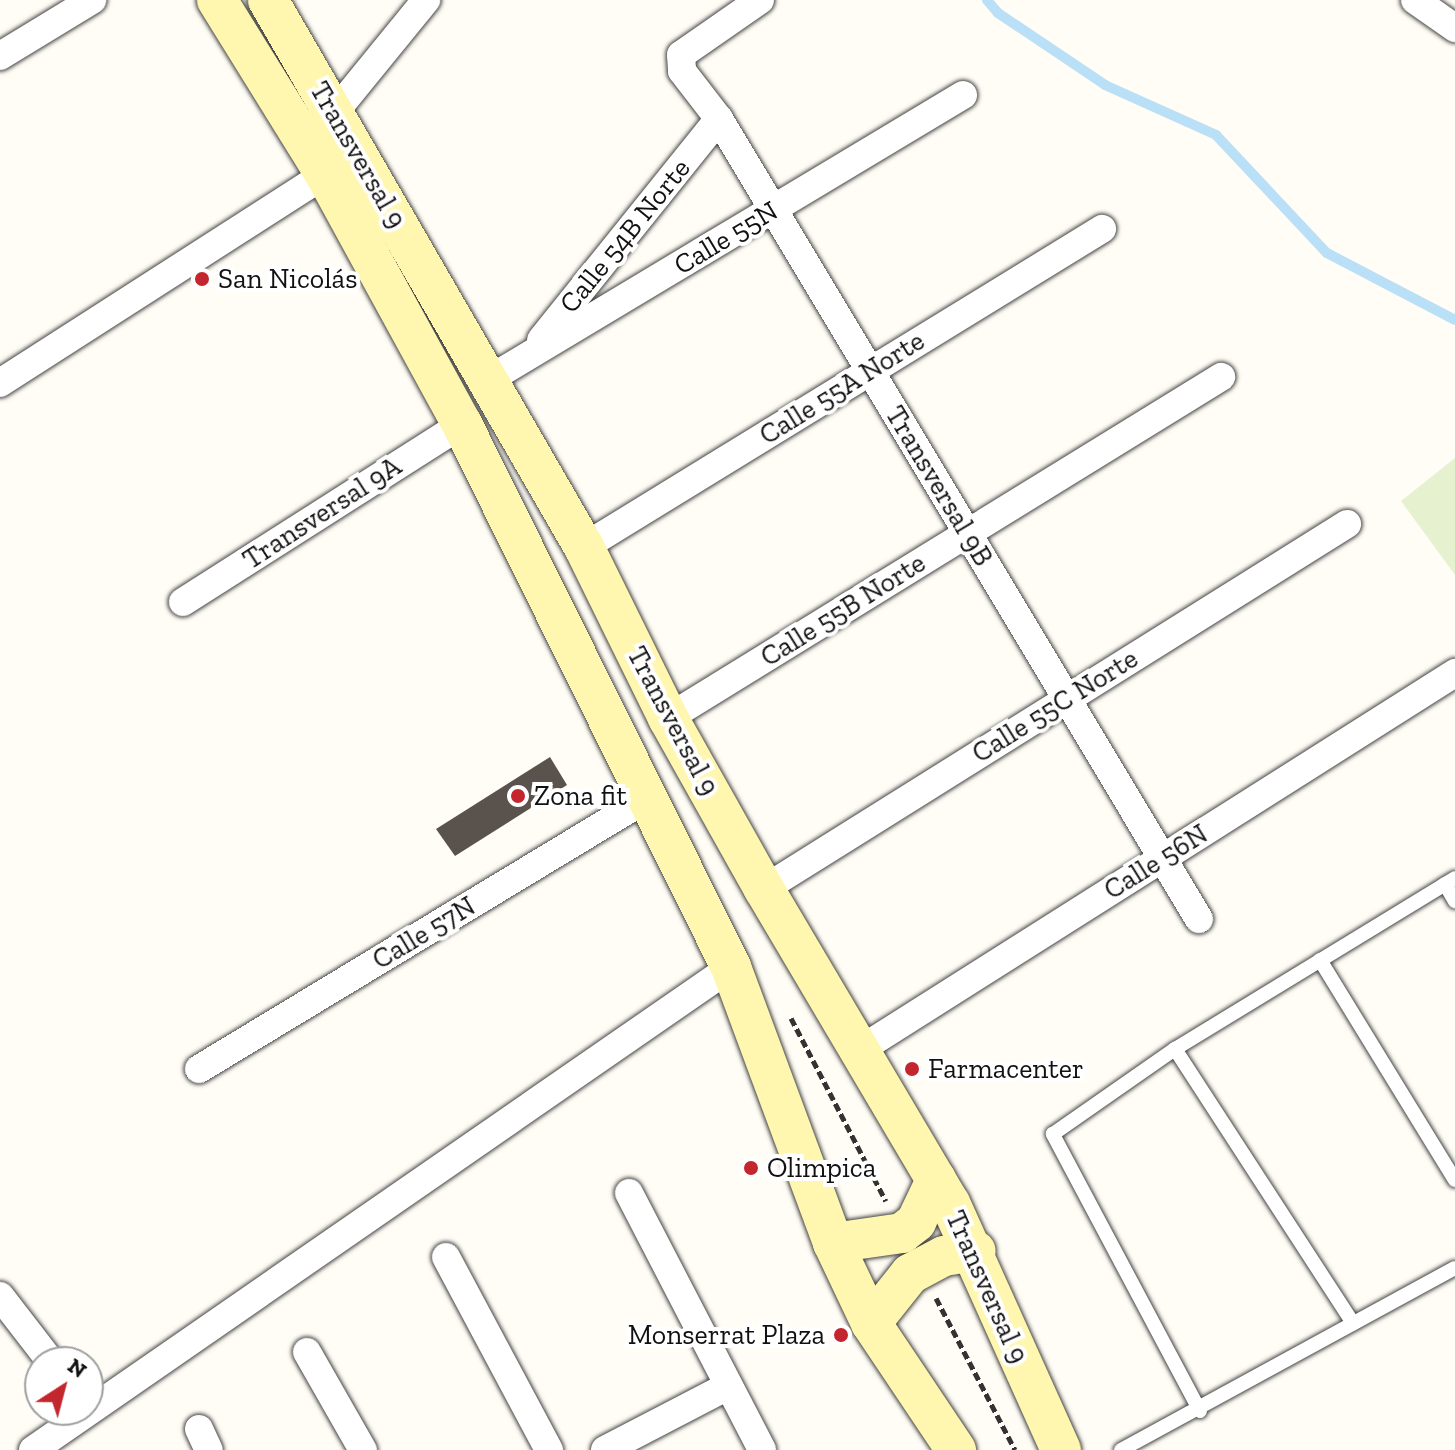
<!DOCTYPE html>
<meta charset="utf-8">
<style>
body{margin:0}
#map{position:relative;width:1455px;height:1450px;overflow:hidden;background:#fffdf5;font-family:"Zilla Slab",serif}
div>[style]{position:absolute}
.pitch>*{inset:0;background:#e6f2cf}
.stream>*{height:10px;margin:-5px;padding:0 5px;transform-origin:5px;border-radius:5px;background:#b9e0f7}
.building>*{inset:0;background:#5a524d}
.path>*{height:5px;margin-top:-2.5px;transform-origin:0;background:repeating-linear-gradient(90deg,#333 0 8px,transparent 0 12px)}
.roads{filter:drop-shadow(0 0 2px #444) drop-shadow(0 0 2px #444)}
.lane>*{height:14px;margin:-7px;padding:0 7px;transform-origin:7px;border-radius:7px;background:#fff}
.street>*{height:28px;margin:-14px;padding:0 14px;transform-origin:14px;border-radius:14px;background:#fff}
.secondary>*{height:40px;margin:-20px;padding:0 20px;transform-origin:20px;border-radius:20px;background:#fff6b0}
.dots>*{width:22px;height:22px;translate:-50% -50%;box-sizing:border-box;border:4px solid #fff;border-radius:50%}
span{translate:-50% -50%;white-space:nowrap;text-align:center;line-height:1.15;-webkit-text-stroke:8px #fff;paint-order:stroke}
.street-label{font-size:28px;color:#111}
.poi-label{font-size:28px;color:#111}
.left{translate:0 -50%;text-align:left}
.right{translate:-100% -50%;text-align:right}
.north{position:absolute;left:24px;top:1346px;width:80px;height:80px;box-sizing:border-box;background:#fff;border:2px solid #a0a0a0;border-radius:50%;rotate:36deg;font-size:22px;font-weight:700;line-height:32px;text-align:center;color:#111}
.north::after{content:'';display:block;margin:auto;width:28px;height:36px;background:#c4262e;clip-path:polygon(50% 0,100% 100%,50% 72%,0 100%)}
</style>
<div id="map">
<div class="pitch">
<i style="clip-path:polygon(1455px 458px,1455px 575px,1401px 501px)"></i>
</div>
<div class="stream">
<i style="left:987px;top:0;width:17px;rotate:50deg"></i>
<i style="left:998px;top:13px;width:129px;rotate:33.9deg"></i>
<i style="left:1105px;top:85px;width:122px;rotate:24.2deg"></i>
<i style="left:1216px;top:135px;width:162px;rotate:46.8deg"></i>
<i style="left:1327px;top:253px;width:144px;rotate:27.6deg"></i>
</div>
<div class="building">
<i style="clip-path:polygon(550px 757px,567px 785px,455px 856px,436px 829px)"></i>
</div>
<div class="path">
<i style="left:791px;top:1018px;width:206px;rotate:62.6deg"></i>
<i style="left:936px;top:1298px;width:171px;rotate:62.5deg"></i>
</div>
<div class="roads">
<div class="lane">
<i style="left:1445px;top:884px;width:20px;rotate:60deg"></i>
<i style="left:1320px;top:960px;width:258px;rotate:58.5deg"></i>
<i style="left:1175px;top:1049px;width:327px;rotate:57deg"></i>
<i style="left:1200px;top:1411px;width:314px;rotate:-118deg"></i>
<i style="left:1053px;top:1134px;width:149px;rotate:-34.9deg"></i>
<i style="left:1175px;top:1049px;width:328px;rotate:-31.4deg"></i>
<i style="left:1121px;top:1450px;width:380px;rotate:-28.6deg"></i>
</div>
<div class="street">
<i style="left:760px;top:0;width:96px;rotate:145.2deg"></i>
<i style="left:681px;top:55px;width:16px;rotate:86deg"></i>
<i style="left:682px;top:71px;width:61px;rotate:52.4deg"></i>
<i style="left:719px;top:119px;width:933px;rotate:59.04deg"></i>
<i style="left:1415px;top:0;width:49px;rotate:35deg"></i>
<i style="left:0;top:56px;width:108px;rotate:-31.3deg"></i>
<i style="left:334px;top:113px;width:146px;rotate:-50.8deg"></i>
<i style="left:541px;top:340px;width:284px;rotate:-51.2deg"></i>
<i style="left:488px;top:380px;width:554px;rotate:-30.96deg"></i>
<i style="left:0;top:383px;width:386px;rotate:-32.7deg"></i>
<i style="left:584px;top:547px;width:608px;rotate:-31.55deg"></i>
<i style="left:183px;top:602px;width:331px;rotate:-32.5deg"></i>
<i style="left:668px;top:718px;width:650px;rotate:-31.66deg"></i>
<i style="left:764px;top:889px;width:688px;rotate:-32.05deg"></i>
<i style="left:858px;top:1051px;width:707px;rotate:-32.34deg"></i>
<i style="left:199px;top:1069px;width:526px;rotate:-31.15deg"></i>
<i style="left:629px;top:1193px;width:289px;rotate:62.6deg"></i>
<i style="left:446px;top:1257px;width:219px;rotate:61.9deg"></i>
<i style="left:0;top:1296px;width:83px;rotate:52.3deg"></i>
<i style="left:307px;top:1352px;width:113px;rotate:60.3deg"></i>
<i style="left:199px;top:1429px;width:23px;rotate:65deg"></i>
<i style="left:33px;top:1450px;width:849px;rotate:-34.68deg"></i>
<i style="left:605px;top:1450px;width:139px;rotate:-27.5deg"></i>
</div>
<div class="secondary">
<i style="left:217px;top:0;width:205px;rotate:58.2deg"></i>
<i style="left:325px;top:174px;width:285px;rotate:61.3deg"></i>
<i style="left:462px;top:424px;width:606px;rotate:63.65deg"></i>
<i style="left:731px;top:967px;width:294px;rotate:69.7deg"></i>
<i style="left:833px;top:1243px;width:89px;rotate:64.6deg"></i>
<i style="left:871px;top:1323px;width:153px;rotate:56.2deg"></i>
<i style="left:268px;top:0;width:632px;rotate:59.99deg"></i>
<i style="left:584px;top:547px;width:191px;rotate:63.8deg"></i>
<i style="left:668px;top:718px;width:196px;rotate:60.7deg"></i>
<i style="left:764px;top:889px;width:365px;rotate:59.4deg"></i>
<i style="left:950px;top:1203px;width:271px;rotate:65.8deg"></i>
<i style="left:833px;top:1243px;width:70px;rotate:-8.2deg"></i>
<i style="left:902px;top:1233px;width:18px;rotate:-38deg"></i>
<i style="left:916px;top:1222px;width:47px;rotate:-64.5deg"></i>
<i style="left:871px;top:1323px;width:63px;rotate:-51.5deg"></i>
<i style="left:910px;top:1274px;width:38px;rotate:-28deg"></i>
<i style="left:944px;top:1256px;width:32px;rotate:-9deg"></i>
</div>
</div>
<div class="dots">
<i style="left:202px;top:279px;background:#c4262e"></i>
<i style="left:518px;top:796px;background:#c4262e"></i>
<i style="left:912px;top:1069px;background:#c4262e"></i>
<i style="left:751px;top:1168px;background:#c4262e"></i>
<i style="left:841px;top:1335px;background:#c4262e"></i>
</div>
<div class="street-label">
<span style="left:358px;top:155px;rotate:60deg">Transversal 9</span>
<span style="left:625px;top:236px;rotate:-51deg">Calle 54B Norte</span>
<span style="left:726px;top:238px;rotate:-31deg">Calle 55N</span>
<span style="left:842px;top:388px;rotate:-32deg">Calle 55A Norte</span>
<span style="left:939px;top:486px;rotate:59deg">Transversal 9B</span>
<span style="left:322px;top:513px;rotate:-33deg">Transversal 9A</span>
<span style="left:843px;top:610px;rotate:-32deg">Calle 55B Norte</span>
<span style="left:1055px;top:706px;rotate:-32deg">Calle 55C Norte</span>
<span style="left:673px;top:721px;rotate:62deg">Transversal 9</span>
<span style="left:1156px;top:862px;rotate:-32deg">Calle 56N</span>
<span style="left:424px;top:933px;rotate:-31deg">Calle 57N</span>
<span style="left:987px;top:1287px;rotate:66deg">Transversal 9</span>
</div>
<div class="poi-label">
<span class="left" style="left:218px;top:279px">San Nicolás</span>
<span class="left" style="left:534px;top:796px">Zona fit</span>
<span class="left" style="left:928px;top:1069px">Farmacenter</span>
<span class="left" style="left:767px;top:1168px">Olimpica</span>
<span class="right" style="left:825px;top:1335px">Monserrat Plaza</span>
</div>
<div class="north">N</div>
</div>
